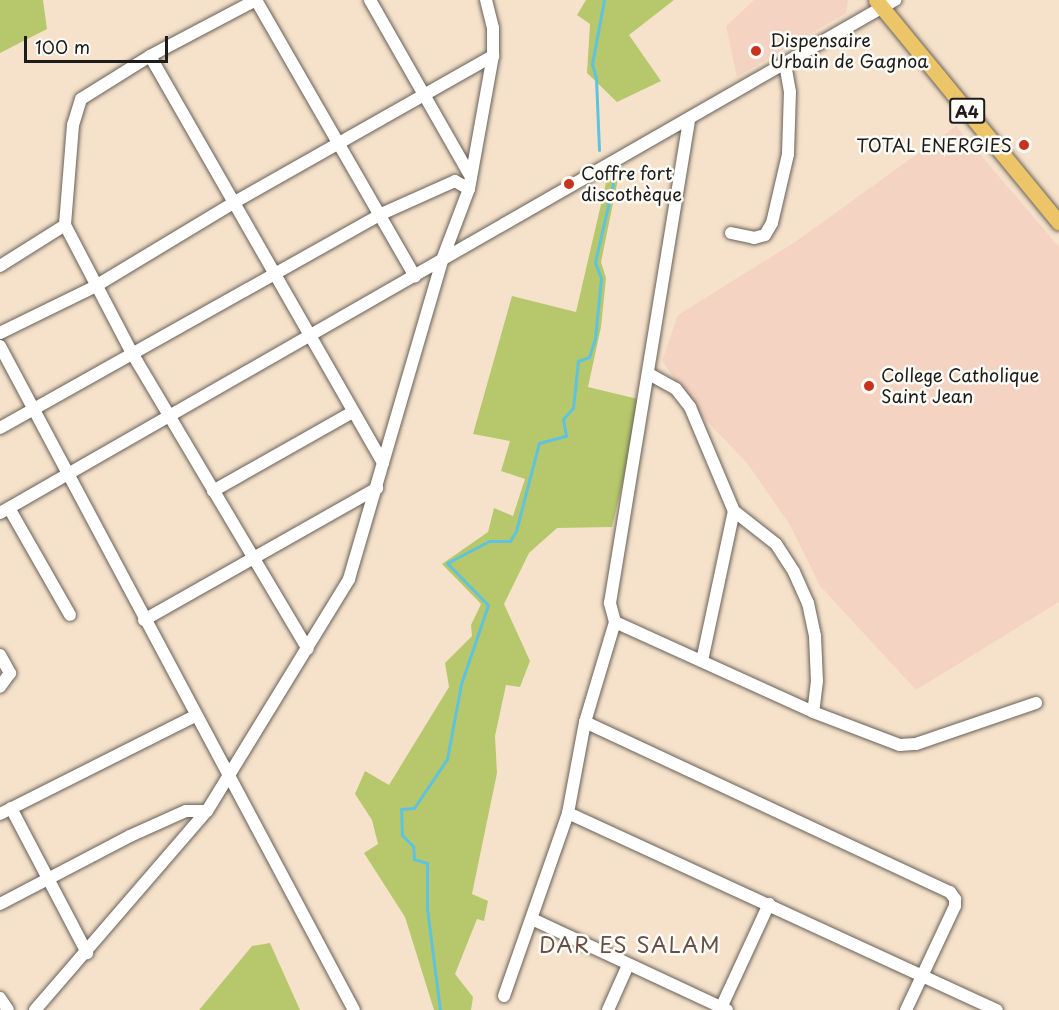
<!DOCTYPE html>
<meta charset="utf-8">
<style>
body{margin:0}
#map{position:relative;width:1059px;height:1010px;overflow:hidden;background:#f6e2cb;font-family:"Playpen Sans",sans-serif}
div>[style]{position:absolute}
.built>*{inset:0;background:#f5d3c2}
.green>*{inset:0;background:#b6c86b}
.stream>*{height:3px;margin:-1.5px;padding:0 1.5px;transform-origin:1.5px;border-radius:1.5px;background:#5fc3dd}
.roads{filter:drop-shadow(0 0 2px #686159) drop-shadow(0 0 2px #686159)}
.minor>*{height:12px;margin:-6px;padding:0 6px;transform-origin:6px;border-radius:6px;background:#fff}
.major>*{height:15px;margin:-7.5px;padding:0 7.5px;transform-origin:7.5px;border-radius:7.5px;background:#edc569}
.dots>*{width:16px;height:16px;translate:-50% -50%;box-sizing:border-box;border:3px solid #fdfcf7;border-radius:50%}
span{translate:-50% -50%;white-space:nowrap;text-align:center;line-height:1.15;-webkit-text-stroke:5px #fdfcf7;paint-order:stroke}
.shield-label span{padding:2px 4px;background:#fdfcf7;border:2px solid;border-radius:4px;-webkit-text-stroke-width:0}
.shield-label{font-size:16px;color:#1c1c1c;font-weight:700}
.poi-label{font-size:18px;color:#1c1c1c}
.left{translate:0 -50%;text-align:left}
.right{translate:-100% -50%;text-align:right}
.quarter-label{font-size:21px;color:#664e49;letter-spacing:1.5px}
.scale{position:absolute;left:24px;top:36px;width:144px;height:27px;box-sizing:border-box;border:3px solid #1c1c1c;border-top:0;padding-left:8px;font-size:18px;line-height:21px;white-space:nowrap;color:#1c1c1c;-webkit-text-stroke:4px #fdfcf7;paint-order:stroke}
</style>
<div id="map">
<div class="built">
<i style="clip-path:polygon(754px 0,848px 0,846px 13px,737px 77px,726px 26px)"></i>
<i style="clip-path:polygon(956px 126px,1059px 247px,1059px 602px,916px 690px,820px 586px,790px 525px,747px 463px,698px 412px,662px 361px,678px 315px,795px 242px)"></i>
</div>
<div class="green">
<i style="clip-path:polygon(0 0,43px 0,47px 29px,0 53px)"></i>
<i style="clip-path:polygon(586px 0,674px 0,629px 35px,661px 81px,617px 102px,587px 73px,590px 24px,577px 15px)"></i>
<i style="clip-path:polygon(608px 174px,619px 174px,601px 262px,606px 278px,601px 327px,588px 387px,642px 400px,612px 527px,557px 528px,529px 553px,504px 604px,530px 661px,520px 687px,506px 685px,495px 736px,497px 773px,472px 894px,488px 901px,484px 921px,477px 919px,455px 974px,473px 997px,471px 1010px,434px 1010px,405px 917px,364px 853px,378px 844px,372px 820px,355px 794px,365px 771px,389px 785px,449px 687px,445px 663px,472px 636px,471px 625px,481px 604px,442px 564px,488px 532px,494px 508px,513px 516px,525px 479px,501px 471px,510px 441px,473px 434px,512px 296px,576px 312px)"></i>
<i style="clip-path:polygon(270px 943px,300px 1010px,199px 1010px,252px 946px)"></i>
</div>
<div class="stream">
<i style="left:599px;top:150px;width:72px;rotate:-92.4deg"></i>
<i style="left:596px;top:78px;width:15px;rotate:-106deg"></i>
<i style="left:592px;top:64px;width:65px;rotate:-79.4deg"></i>
<i style="left:440px;top:1010px;width:103px;rotate:-97.3deg"></i>
<i style="left:427px;top:908px;width:45px;rotate:-90deg"></i>
<i style="left:427px;top:863px;width:14px;rotate:-163deg"></i>
<i style="left:414px;top:859px;width:13px;rotate:-94deg"></i>
<i style="left:413px;top:846px;width:16px;rotate:-135deg"></i>
<i style="left:402px;top:835px;width:26px;rotate:-92deg"></i>
<i style="left:401px;top:809px;width:13px;rotate:-4deg"></i>
<i style="left:414px;top:808px;width:59px;rotate:-56deg"></i>
<i style="left:447px;top:759px;width:76px;rotate:-79.4deg"></i>
<i style="left:461px;top:684px;width:83px;rotate:-71.1deg"></i>
<i style="left:488px;top:605px;width:59px;rotate:-134.3deg"></i>
<i style="left:447px;top:563px;width:47px;rotate:-27.6deg"></i>
<i style="left:489px;top:541px;width:21px"></i>
<i style="left:510px;top:541px;width:12px;rotate:-59deg"></i>
<i style="left:516px;top:531px;width:91px;rotate:-75.4deg"></i>
<i style="left:539px;top:443px;width:28px;rotate:-15deg"></i>
<i style="left:566px;top:436px;width:17px;rotate:-100deg"></i>
<i style="left:563px;top:419px;width:15px;rotate:-48deg"></i>
<i style="left:573px;top:408px;width:47px;rotate:-83.9deg"></i>
<i style="left:578px;top:361px;width:12px;rotate:-20deg"></i>
<i style="left:589px;top:357px;width:20px;rotate:-72deg"></i>
<i style="left:595px;top:338px;width:60px;rotate:-84.3deg"></i>
<i style="left:601px;top:278px;width:17px;rotate:-111deg"></i>
<i style="left:595px;top:262px;width:80px;rotate:-77deg"></i>
</div>
<div class="roads">
<div class="minor">
<i style="left:256px;top:0;width:120px;rotate:152.2deg"></i>
<i style="left:150px;top:56px;width:81px;rotate:148.1deg"></i>
<i style="left:81px;top:99px;width:27px;rotate:107deg"></i>
<i style="left:73px;top:125px;width:100px;rotate:94.6deg"></i>
<i style="left:65px;top:225px;width:144px;rotate:62.4deg"></i>
<i style="left:132px;top:353px;width:344px;rotate:59.3deg"></i>
<i style="left:256px;top:0;width:319px;rotate:60.1deg"></i>
<i style="left:370px;top:0;width:204px;rotate:60.3deg"></i>
<i style="left:150px;top:56px;width:469px;rotate:60.2deg"></i>
<i style="left:731px;top:233px;width:24px;rotate:12deg"></i>
<i style="left:754px;top:238px;width:11px;rotate:-15deg"></i>
<i style="left:765px;top:235px;width:14px;rotate:-60deg"></i>
<i style="left:772px;top:223px;width:71px;rotate:-76.9deg"></i>
<i style="left:788px;top:154px;width:62px;rotate:-88.2deg"></i>
<i style="left:790px;top:92px;width:28px;rotate:-100deg"></i>
<i style="left:0;top:266px;width:77px;rotate:-32.2deg"></i>
<i style="left:0;top:333px;width:105px;rotate:-26.1deg"></i>
<i style="left:94px;top:287px;width:162px;rotate:-31.1deg"></i>
<i style="left:233px;top:203px;width:299px;rotate:-29.5deg"></i>
<i style="left:0;top:346px;width:752px;rotate:61.94deg"></i>
<i style="left:649px;top:374px;width:31px;rotate:29deg"></i>
<i style="left:676px;top:389px;width:23px;rotate:52deg"></i>
<i style="left:690px;top:407px;width:113px;rotate:67.1deg"></i>
<i style="left:734px;top:511px;width:53px;rotate:38.2deg"></i>
<i style="left:776px;top:544px;width:33px;rotate:57deg"></i>
<i style="left:794px;top:572px;width:34px;rotate:66deg"></i>
<i style="left:808px;top:603px;width:34px;rotate:78deg"></i>
<i style="left:815px;top:636px;width:45px;rotate:87.5deg"></i>
<i style="left:817px;top:681px;width:31px;rotate:97deg"></i>
<i style="left:0;top:428px;width:435px;rotate:-29.3deg"></i>
<i style="left:379px;top:215px;width:83px;rotate:-24.1deg"></i>
<i style="left:455px;top:181px;width:16px;rotate:30deg"></i>
<i style="left:213px;top:491px;width:159px;rotate:-29.5deg"></i>
<i style="left:9px;top:508px;width:123px;rotate:60.3deg"></i>
<i style="left:0;top:513px;width:1032px;rotate:-29.82deg"></i>
<i style="left:144px;top:620px;width:268px;rotate:-29.5deg"></i>
<i style="left:615px;top:622px;width:217px;rotate:24.4deg"></i>
<i style="left:813px;top:712px;width:93px;rotate:20.8deg"></i>
<i style="left:900px;top:745px;width:16px;rotate:-4deg"></i>
<i style="left:916px;top:744px;width:127px;rotate:-18.9deg"></i>
<i style="left:0;top:655px;width:21px;rotate:61deg"></i>
<i style="left:10px;top:673px;width:17px;rotate:126deg"></i>
<i style="left:702px;top:661px;width:153px;rotate:-78deg"></i>
<i style="left:585px;top:722px;width:403px;rotate:25deg"></i>
<i style="left:950px;top:892px;width:9px;rotate:54deg"></i>
<i style="left:955px;top:899px;width:7px;rotate:90deg"></i>
<i style="left:955px;top:906px;width:115px;rotate:115.2deg"></i>
<i style="left:11px;top:808px;width:164px;rotate:62.3deg"></i>
<i style="left:568px;top:813px;width:472px;rotate:24.7deg"></i>
<i style="left:0;top:814px;width:218px;rotate:-26.7deg"></i>
<i style="left:0;top:904px;width:147px;rotate:-27.6deg"></i>
<i style="left:130px;top:836px;width:61px;rotate:-24.1deg"></i>
<i style="left:186px;top:811px;width:21px"></i>
<i style="left:532px;top:919px;width:215px;rotate:25deg"></i>
<i style="left:504px;top:996px;width:194px;rotate:-70.7deg"></i>
<i style="left:568px;top:813px;width:93px;rotate:-79.4deg"></i>
<i style="left:585px;top:722px;width:104px;rotate:-73.3deg"></i>
<i style="left:615px;top:622px;width:20px;rotate:-105deg"></i>
<i style="left:610px;top:603px;width:491px;rotate:-80.7deg"></i>
<i style="left:0;top:998px;width:14px;rotate:56deg"></i>
<i style="left:35px;top:1010px;width:263px;rotate:-49.2deg"></i>
<i style="left:207px;top:811px;width:272px;rotate:-58.5deg"></i>
<i style="left:349px;top:579px;width:332px;rotate:-73.7deg"></i>
<i style="left:442px;top:260px;width:76px;rotate:-69.2deg"></i>
<i style="left:469px;top:189px;width:135px;rotate:-79.8deg"></i>
<i style="left:493px;top:56px;width:28px;rotate:-90deg"></i>
<i style="left:493px;top:28px;width:29px;rotate:-104deg"></i>
<i style="left:608px;top:1010px;width:49px;rotate:-66deg"></i>
<i style="left:720px;top:1010px;width:117px;rotate:-65.2deg"></i>
</div>
<div class="major">
<i style="left:876px;top:0;width:288px;rotate:50.6deg"></i>
</div>
</div>
<div class="dots">
<i style="left:756px;top:51px;background:#c8321e"></i>
<i style="left:1024px;top:145px;background:#c8321e"></i>
<i style="left:569px;top:184px;background:#c8321e"></i>
<i style="left:869px;top:386px;background:#c8321e"></i>
</div>
<div class="shield-label">
<span style="left:967px;top:111px">A4</span>
</div>
<div class="poi-label">
<span class="left" style="left:770px;top:51px">Dispensaire<br>Urbain de Gagnoa</span>
<span class="right" style="left:1012px;top:145px">TOTAL ENERGIES</span>
<span class="left" style="left:581px;top:184px">Coffre fort<br>discothèque</span>
<span class="left" style="left:881px;top:386px">College Catholique<br>Saint Jean</span>
</div>
<div class="quarter-label">
<span style="left:630px;top:944px">DAR ES SALAM</span>
</div>
<div class="scale">100 m</div>
</div>
